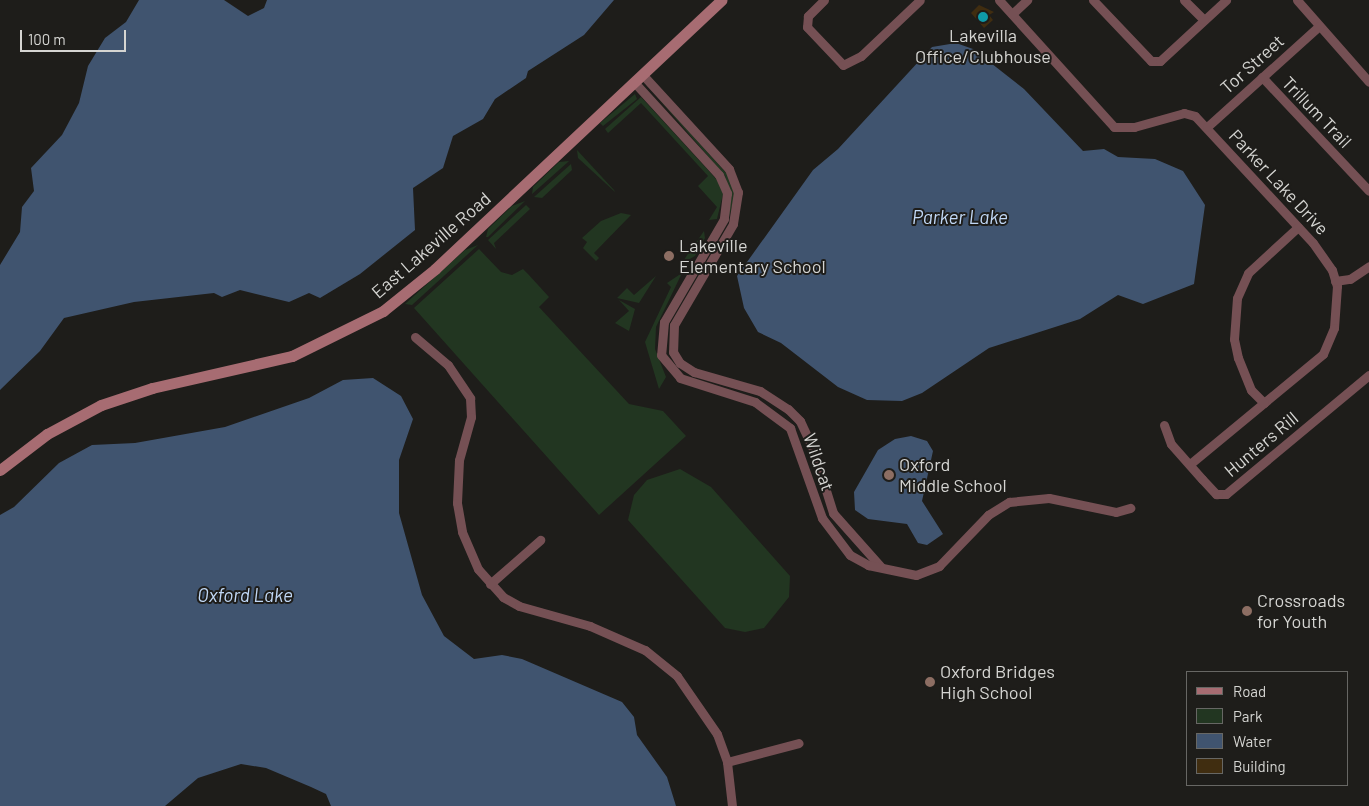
<!DOCTYPE html>
<style>
body{margin:0}
#map{position:relative;width:1369px;height:806px;overflow:hidden;background:#1e1d1a;font-family:Barlow,sans-serif}
div>[style]{position:absolute}
.green>*{inset:0;background:#223621}
.water>*{inset:0;background:#40546f}
.building>*{inset:0;background:#402d10}
.street>*{height:9px;margin:-4.5px;padding:0 4.5px;transform-origin:4.5px;border-radius:4.5px;background:#755054}
.secondary>*{height:11px;margin:-5.5px;padding:0 5.5px;transform-origin:5.5px;border-radius:5.5px;background:#a76c72}
.dots>*{width:14px;height:14px;translate:-50% -50%;box-sizing:border-box;border:2px solid #1e1d1a;border-radius:50%}
span{translate:-50% -50%;white-space:nowrap;text-align:center;line-height:1.15;-webkit-text-stroke:4px #1e1d1a;paint-order:stroke}
.poi-label{font-size:18px;color:#d5d5d2}
.left{translate:0 -50%;text-align:left}
.street-label{font-size:18px;color:#d5d5d2}
.water-label{font-size:19px;color:#c1d8f6;font-style:italic}
.legend{position:absolute;left:1186px;top:671px;width:162px;height:115px;box-sizing:border-box;background:#1e1d1a;border:1px solid #676764;margin:0;padding:6px 9px;list-style:none;font-size:15px;color:#d5d5d2}
.legend li{display:flex;align-items:center;gap:10px;height:25px}
.legend b{width:25px;border:1px solid #676764}
.scale{position:absolute;left:20px;top:30px;width:106px;height:22px;box-sizing:border-box;border:2px solid #d5d5d2;border-top:0;padding-left:6px;font-size:15px;line-height:18px;white-space:nowrap;color:#d5d5d2;-webkit-text-stroke:4px #1e1d1a;paint-order:stroke}
</style>
<div id="map">
<div class="green">
<i style="clip-path:polygon(651px 90px,728px 175px,735px 195px,727px 224px,731px 196px,725px 176px)"></i>
<i style="clip-path:polygon(635px 94px,637px 99px,603px 126px,600px 123px)"></i>
<i style="clip-path:polygon(641px 97px,718px 181px,723px 194px,717px 219px,709px 220px,717px 207px,698px 186px,708px 176px,641px 103px,608px 133px,605px 129px)"></i>
<i style="clip-path:polygon(577px 150px,614px 190px,615px 192px,578px 158px)"></i>
<i style="clip-path:polygon(569px 161px,568px 162px,532px 194px,533px 187px,559px 162px)"></i>
<i style="clip-path:polygon(571px 164px,572px 170px,542px 198px,534px 197px)"></i>
<i style="clip-path:polygon(525px 201px,488px 237px,486px 237px,488px 229px,512px 206px)"></i>
<i style="clip-path:polygon(526px 205px,530px 209px,494px 243px,496px 249px,488px 240px)"></i>
<i style="clip-path:polygon(621px 213px,631px 215px,594px 253px,599px 258px,596px 261px,583px 248px,587px 242px,582px 238px,601px 221px)"></i>
<i style="clip-path:polygon(704px 231px,705px 238px,695px 256px,681px 264px)"></i>
<i style="clip-path:polygon(478px 245px,412px 305px,405px 304px,465px 250px)"></i>
<i style="clip-path:polygon(479px 249px,501px 272px,512px 275px,523px 269px,528px 274px,549px 297px,539px 307px,629px 404px,663px 411px,686px 436px,599px 515px,414px 308px)"></i>
<i style="clip-path:polygon(682px 273px,656px 327px,655px 349px,666px 377px,659px 389px,645px 342px,671px 287px,667px 283px)"></i>
<i style="clip-path:polygon(656px 276px,639px 303px,617px 298px,627px 288px,634px 295px)"></i>
<i style="clip-path:polygon(619px 300px,635px 309px,629px 331px,615px 323px,629px 311px)"></i>
<i style="clip-path:polygon(680px 469px,711px 487px,790px 576px,789px 597px,764px 628px,745px 632px,725px 628px,628px 520px,634px 495px,647px 480px)"></i>
</div>
<div class="water">
<i style="clip-path:polygon(139px 0,224px 0,248px 16px,264px 8px,267px 0,614px 0,584px 35px,528px 71px,526px 78px,495px 99px,483px 119px,453px 136px,443px 168px,413px 188px,415px 230px,360px 274px,320px 298px,309px 293px,289px 302px,240px 290px,222px 297px,214px 293px,134px 302px,64px 318px,40px 351px,0 390px,0 265px,20px 232px,22px 207px,34px 191px,31px 168px,62px 135px,79px 103px,88px 66px,105px 38px,126px 22px)"></i>
<i style="clip-path:polygon(956px 43px,973px 49px,1024px 89px,1083px 151px,1104px 149px,1118px 157px,1155px 159px,1183px 171px,1205px 205px,1194px 284px,1143px 304px,1118px 295px,1080px 319px,989px 348px,922px 393px,902px 401px,867px 400px,838px 387px,781px 343px,758px 332px,744px 308px,737px 276px,813px 170px,838px 149px,932px 47px)"></i>
<i style="clip-path:polygon(373px 378px,401px 396px,413px 419px,399px 460px,399px 513px,422px 595px,444px 636px,474px 659px,502px 655px,522px 659px,622px 702px,634px 717px,637px 735px,667px 777px,676px 806px,331px 806px,326px 794px,311px 787px,266px 768px,241px 764px,198px 778px,165px 806px,0 806px,0 515px,14px 507px,59px 463px,92px 445px,135px 443px,225px 427px,309px 398px,343px 380px)"></i>
<i style="clip-path:polygon(911px 436px,927px 441px,933px 451px,922px 501px,943px 534px,927px 545px,918px 543px,907px 524px,868px 519px,855px 510px,854px 492px,878px 450px,895px 439px)"></i>
</div>
<div class="building">
<i style="clip-path:polygon(979px 5px,994px 12px,989px 15px,993px 20px,984px 28px,971px 13px)"></i>
</div>
<div class="street">
<i style="left:824px;top:0;width:23px;rotate:135deg"></i>
<i style="left:808px;top:16px;width:11px;rotate:95deg"></i>
<i style="left:807px;top:27px;width:52px;rotate:46.5deg"></i>
<i style="left:843px;top:65px;width:20px;rotate:-27deg"></i>
<i style="left:861px;top:56px;width:81px;rotate:-43.5deg"></i>
<i style="left:999px;top:0;width:171px;rotate:47.8deg"></i>
<i style="left:1114px;top:127px;width:20px"></i>
<i style="left:1134px;top:127px;width:52px;rotate:-15.6deg"></i>
<i style="left:1184px;top:113px;width:11px;rotate:15deg"></i>
<i style="left:1195px;top:116px;width:173px;rotate:47.1deg"></i>
<i style="left:1313px;top:243px;width:33px;rotate:55deg"></i>
<i style="left:1332px;top:270px;width:17px;rotate:73deg"></i>
<i style="left:1337px;top:286px;width:42px;rotate:94.1deg"></i>
<i style="left:1334px;top:328px;width:28px;rotate:113deg"></i>
<i style="left:1323px;top:354px;width:173px;rotate:140.4deg"></i>
<i style="left:1093px;top:0;width:84px;rotate:46.4deg"></i>
<i style="left:1151px;top:61px;width:9px"></i>
<i style="left:1160px;top:61px;width:90px;rotate:-42.7deg"></i>
<i style="left:1184px;top:0;width:28px;rotate:45deg"></i>
<i style="left:1297px;top:0;width:109px;rotate:48.7deg"></i>
<i style="left:1012px;top:14px;width:21px;rotate:-43deg"></i>
<i style="left:642px;top:74px;width:129px;rotate:47.5deg"></i>
<i style="left:729px;top:169px;width:25px;rotate:69deg"></i>
<i style="left:738px;top:192px;width:32px;rotate:99deg"></i>
<i style="left:733px;top:224px;width:117px;rotate:120.3deg"></i>
<i style="left:674px;top:325px;width:27px;rotate:92deg"></i>
<i style="left:673px;top:352px;width:13px;rotate:58deg"></i>
<i style="left:680px;top:363px;width:17px;rotate:33deg"></i>
<i style="left:694px;top:372px;width:69px;rotate:16.1deg"></i>
<i style="left:760px;top:391px;width:33px;rotate:33deg"></i>
<i style="left:788px;top:409px;width:17px;rotate:45deg"></i>
<i style="left:800px;top:421px;width:31px;rotate:65deg"></i>
<i style="left:813px;top:449px;width:67px;rotate:72.6deg"></i>
<i style="left:833px;top:513px;width:72px;rotate:48.4deg"></i>
<i style="left:1262px;top:77px;width:156px;rotate:46.8deg"></i>
<i style="left:634px;top:82px;width:126px;rotate:47.6deg"></i>
<i style="left:719px;top:175px;width:20px;rotate:66deg"></i>
<i style="left:727px;top:193px;width:26px;rotate:97deg"></i>
<i style="left:724px;top:219px;width:119px;rotate:120.2deg"></i>
<i style="left:664px;top:322px;width:33px;rotate:95deg"></i>
<i style="left:661px;top:355px;width:30px;rotate:50deg"></i>
<i style="left:680px;top:378px;width:79px;rotate:17.7deg"></i>
<i style="left:755px;top:402px;width:44px;rotate:36.6deg"></i>
<i style="left:790px;top:428px;width:96px;rotate:70.4deg"></i>
<i style="left:822px;top:518px;width:46px;rotate:52.9deg"></i>
<i style="left:850px;top:555px;width:21px;rotate:29deg"></i>
<i style="left:868px;top:565px;width:49px;rotate:11.8deg"></i>
<i style="left:916px;top:575px;width:25px;rotate:-21deg"></i>
<i style="left:939px;top:566px;width:71px;rotate:-46.1deg"></i>
<i style="left:988px;top:515px;width:25px;rotate:-32deg"></i>
<i style="left:1009px;top:502px;width:40px;rotate:-5.7deg"></i>
<i style="left:1049px;top:498px;width:68px;rotate:11.8deg"></i>
<i style="left:1116px;top:512px;width:15px;rotate:-16deg"></i>
<i style="left:1207px;top:127px;width:151px;rotate:-42deg"></i>
<i style="left:1335px;top:281px;width:15px;rotate:-8deg"></i>
<i style="left:1350px;top:279px;width:23px;rotate:-34deg"></i>
<i style="left:415px;top:337px;width:43px;rotate:40.3deg"></i>
<i style="left:448px;top:365px;width:40px;rotate:56deg"></i>
<i style="left:470px;top:398px;width:19px;rotate:87deg"></i>
<i style="left:471px;top:417px;width:45px;rotate:105.6deg"></i>
<i style="left:459px;top:460px;width:43px;rotate:92.7deg"></i>
<i style="left:457px;top:503px;width:29px;rotate:80deg"></i>
<i style="left:462px;top:532px;width:40px;rotate:66.6deg"></i>
<i style="left:478px;top:569px;width:38px;rotate:48deg"></i>
<i style="left:503px;top:597px;width:18px;rotate:29deg"></i>
<i style="left:519px;top:606px;width:74px;rotate:15.7deg"></i>
<i style="left:590px;top:626px;width:60px;rotate:23.6deg"></i>
<i style="left:645px;top:650px;width:41px;rotate:39.1deg"></i>
<i style="left:677px;top:676px;width:70px;rotate:55.4deg"></i>
<i style="left:717px;top:734px;width:30px;rotate:70deg"></i>
<i style="left:727px;top:762px;width:44px;rotate:83.5deg"></i>
<i style="left:1264px;top:403px;width:18px;rotate:-135deg"></i>
<i style="left:1251px;top:390px;width:35px;rotate:-112deg"></i>
<i style="left:1238px;top:358px;width:19px;rotate:-102deg"></i>
<i style="left:1234px;top:339px;width:41px;rotate:-85.8deg"></i>
<i style="left:1237px;top:298px;width:27px;rotate:-66deg"></i>
<i style="left:1248px;top:273px;width:68px;rotate:-42.6deg"></i>
<i style="left:1164px;top:425px;width:20px;rotate:70deg"></i>
<i style="left:1171px;top:444px;width:47px;rotate:48.5deg"></i>
<i style="left:1202px;top:479px;width:21px;rotate:47deg"></i>
<i style="left:1216px;top:494px;width:10px"></i>
<i style="left:1226px;top:494px;width:186px;rotate:-39.8deg"></i>
<i style="left:490px;top:584px;width:67px;rotate:-41.3deg"></i>
<i style="left:727px;top:762px;width:74px;rotate:-14.8deg"></i>
</div>
<div class="secondary">
<i style="left:0;top:470px;width:59px;rotate:-37.5deg"></i>
<i style="left:47px;top:434px;width:61px;rotate:-28.2deg"></i>
<i style="left:101px;top:405px;width:54px;rotate:-18.4deg"></i>
<i style="left:152px;top:388px;width:144px;rotate:-12.9deg"></i>
<i style="left:292px;top:356px;width:102px;rotate:-26.3deg"></i>
<i style="left:383px;top:311px;width:67px;rotate:-38.9deg"></i>
<i style="left:435px;top:269px;width:393px;rotate:-43.2deg"></i>
</div>
<div class="dots">
<i style="left:983px;top:17px;background:#0f9aa8"></i>
<i style="left:669px;top:256px;background:#8d6e63"></i>
<i style="left:889px;top:475px;background:#8d6e63"></i>
<i style="left:1247px;top:611px;background:#8d6e63"></i>
<i style="left:930px;top:682px;background:#8d6e63"></i>
</div>
<div class="poi-label">
<span style="left:983px;top:46px">Lakevilla<br>Office/Clubhouse</span>
<span class="left" style="left:679px;top:256px">Lakeville<br>Elementary School</span>
<span class="left" style="left:899px;top:475px">Oxford<br>Middle School</span>
<span class="left" style="left:1257px;top:611px">Crossroads<br>for Youth</span>
<span class="left" style="left:940px;top:682px">Oxford Bridges<br>High School</span>
</div>
<div class="street-label">
<span style="left:1252px;top:64px;rotate:-42deg">Tor Street</span>
<span style="left:1317px;top:112px;rotate:46deg">Trillum Trail</span>
<span style="left:1279px;top:182px;rotate:47deg">Parker Lake Drive</span>
<span style="left:431px;top:245px;rotate:-41deg">East Lakeville Road</span>
<span style="left:1261px;top:444px;rotate:-40deg">Hunters Rill</span>
<span style="left:819px;top:462px;rotate:71deg">Wildcat</span>
</div>
<div class="water-label">
<span style="left:960px;top:217px">Parker Lake</span>
<span style="left:245px;top:595px">Oxford Lake</span>
</div>
<ul class="legend">
<li><b style="height:6px;background:#a76c72"></b>Road</li>
<li><b style="height:14px;background:#223621"></b>Park</li>
<li><b style="height:14px;background:#40546f"></b>Water</li>
<li><b style="height:14px;background:#402d10"></b>Building</li>
</ul>
<div class="scale">100 m</div>
</div>
